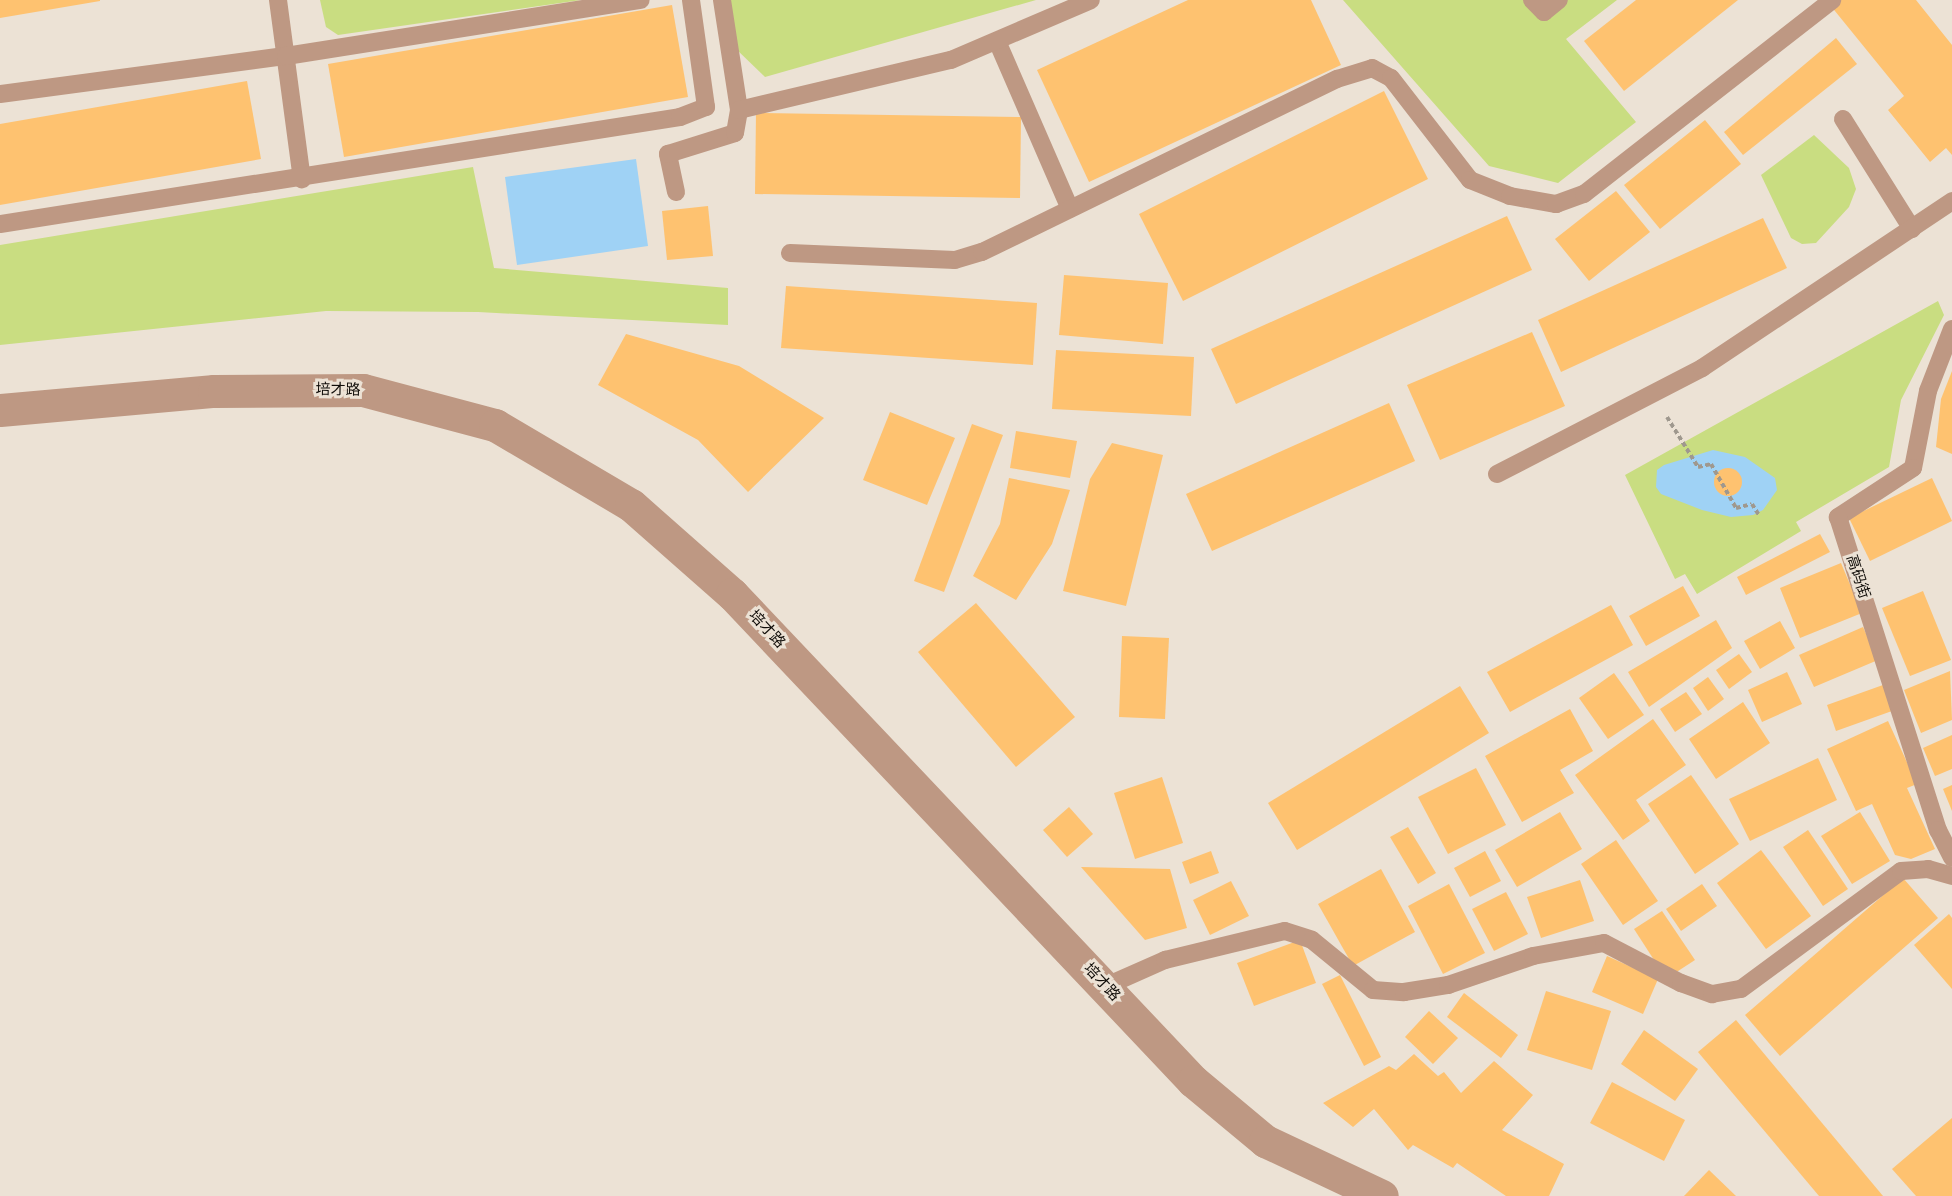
<!DOCTYPE html>
<meta charset="utf-8">
<style>
body{margin:0}
#map{position:relative;width:1952px;height:1196px;overflow:hidden;background:#ece2d5;font-family:Overpass,"Noto Sans SC",sans-serif}
div>[style]{position:absolute}
.green>*{inset:0;background:#c9dd81}
.water>*{inset:0;background:#9fd2f5}
.building>*{inset:0;background:#fec270}
.round{border-radius:50%}
.path>*{height:4px;margin-top:-2px;transform-origin:0;background:repeating-linear-gradient(90deg,#9f988e 0 4.5px,transparent 0 7.5px)}
.service>*{height:18px;margin:-9px;padding:0 9px;transform-origin:9px;border-radius:9px;background:#be9883}
.tertiary>*{height:33px;margin:-16.5px;padding:0 16.5px;transform-origin:16.5px;border-radius:16.5px;background:#be9883}
span{translate:-50% -50%;white-space:nowrap;text-align:center;line-height:1.15;-webkit-text-stroke:6px #ece2d5;paint-order:stroke}
.street-label{font-size:15px;color:#100d09}
</style>
<div id="map">
<div class="green">
<i style="clip-path:polygon(320px 0,581px 0,338px 35px,326px 27px)"></i>
<i style="clip-path:polygon(727px 0,1036px 0,765px 77px,735px 48px)"></i>
<i style="clip-path:polygon(1343px 0,1617px 0,1566px 39px,1636px 122px,1558px 183px,1489px 166px)"></i>
<i style="clip-path:polygon(1814px 135px,1849px 168px,1856px 189px,1849px 207px,1816px 243px,1802px 244px,1791px 238px,1761px 175px)"></i>
<i style="clip-path:polygon(473px 167px,494px 268px,728px 288px,728px 325px,478px 312px,326px 311px,0 345px,0 245px)"></i>
<i style="clip-path:polygon(1938px 301px,1944px 315px,1901px 400px,1889px 467px,1796px 522px,1801px 531px,1697px 594px,1685px 574px,1675px 579px,1625px 475px)"></i>
</div>
<div class="water">
<i style="clip-path:polygon(636px 159px,648px 246px,517px 265px,505px 177px)"></i>
<i style="clip-path:polygon(1713px 450px,1745px 457px,1775px 478px,1777px 490px,1763px 510px,1753px 515px,1731px 517px,1702px 510px,1661px 494px,1656px 487px,1657px 470px,1664px 465px)"></i>
</div>
<div class="building">
<i style="clip-path:polygon(0 0,100px 0,100px 1px,0 18px)"></i>
<i style="clip-path:polygon(1188px 0,1311px 0,1341px 65px,1089px 182px,1037px 70px)"></i>
<i style="clip-path:polygon(1636px 0,1738px 0,1624px 91px,1584px 41px)"></i>
<i style="clip-path:polygon(1826px 0,1916px 0,1952px 45px,1952px 155px,1946px 148px,1930px 162px,1888px 110px,1904px 96px)"></i>
<i style="clip-path:polygon(672px 5px,688px 97px,344px 157px,328px 64px)"></i>
<i style="clip-path:polygon(1836px 38px,1857px 64px,1743px 155px,1724px 132px)"></i>
<i style="clip-path:polygon(247px 81px,261px 159px,0 205px,0 124px)"></i>
<i style="clip-path:polygon(1384px 91px,1428px 179px,1183px 301px,1139px 214px)"></i>
<i style="clip-path:polygon(756px 113px,1021px 117px,1020px 198px,755px 194px)"></i>
<i style="clip-path:polygon(1705px 120px,1741px 164px,1660px 229px,1624px 185px)"></i>
<i style="clip-path:polygon(1616px 191px,1650px 232px,1589px 281px,1555px 239px)"></i>
<i style="clip-path:polygon(708px 206px,713px 256px,667px 260px,662px 211px)"></i>
<i style="clip-path:polygon(1507px 216px,1532px 270px,1236px 404px,1211px 349px)"></i>
<i style="clip-path:polygon(1763px 218px,1787px 268px,1561px 372px,1538px 320px)"></i>
<i style="clip-path:polygon(1064px 275px,1168px 283px,1163px 344px,1059px 335px)"></i>
<i style="clip-path:polygon(786px 286px,1037px 303px,1033px 365px,781px 348px)"></i>
<i style="clip-path:polygon(1532px 332px,1565px 406px,1440px 460px,1407px 385px)"></i>
<i style="clip-path:polygon(626px 334px,739px 366px,824px 418px,748px 492px,698px 440px,598px 385px)"></i>
<i style="clip-path:polygon(1056px 350px,1194px 357px,1191px 416px,1052px 409px)"></i>
<i style="clip-path:polygon(1952px 371px,1952px 454px,1936px 447px,1941px 399px)"></i>
<i style="clip-path:polygon(1389px 403px,1415px 461px,1212px 551px,1186px 494px)"></i>
<i style="clip-path:polygon(890px 412px,955px 438px,927px 505px,863px 480px)"></i>
<i style="clip-path:polygon(972px 424px,1003px 435px,944px 592px,914px 581px)"></i>
<i style="clip-path:polygon(1016px 431px,1077px 441px,1070px 478px,1010px 468px)"></i>
<i style="clip-path:polygon(1112px 443px,1163px 455px,1126px 606px,1063px 591px,1090px 479px)"></i>
<i class="round" style="left:1714px;top:468px;width:28px;height:28px"></i>
<i style="clip-path:polygon(1009px 478px,1070px 490px,1052px 544px,1016px 600px,973px 576px,1000px 524px)"></i>
<i style="clip-path:polygon(1932px 478px,1952px 521px,1870px 561px,1849px 518px)"></i>
<i style="clip-path:polygon(1820px 534px,1830px 552px,1746px 595px,1737px 577px)"></i>
<i style="clip-path:polygon(1841px 563px,1862px 613px,1800px 638px,1780px 588px)"></i>
<i style="clip-path:polygon(1683px 586px,1700px 616px,1646px 646px,1629px 616px)"></i>
<i style="clip-path:polygon(1923px 591px,1951px 660px,1910px 676px,1882px 608px)"></i>
<i style="clip-path:polygon(976px 603px,1075px 717px,1016px 767px,918px 652px)"></i>
<i style="clip-path:polygon(1611px 605px,1633px 645px,1510px 712px,1487px 672px)"></i>
<i style="clip-path:polygon(1716px 620px,1732px 648px,1649px 707px,1628px 672px)"></i>
<i style="clip-path:polygon(1780px 621px,1795px 648px,1760px 669px,1744px 641px)"></i>
<i style="clip-path:polygon(1863px 627px,1878px 660px,1814px 687px,1799px 655px)"></i>
<i style="clip-path:polygon(1122px 636px,1169px 638px,1165px 719px,1119px 717px)"></i>
<i style="clip-path:polygon(1739px 654px,1752px 672px,1729px 689px,1716px 670px)"></i>
<i style="clip-path:polygon(1950px 671px,1952px 720px,1921px 733px,1904px 690px)"></i>
<i style="clip-path:polygon(1787px 672px,1802px 704px,1762px 722px,1748px 690px)"></i>
<i style="clip-path:polygon(1614px 673px,1644px 715px,1608px 739px,1579px 698px)"></i>
<i style="clip-path:polygon(1708px 677px,1724px 699px,1708px 711px,1693px 688px)"></i>
<i style="clip-path:polygon(1883px 685px,1892px 711px,1836px 731px,1827px 705px)"></i>
<i style="clip-path:polygon(1460px 686px,1489px 733px,1297px 850px,1268px 803px)"></i>
<i style="clip-path:polygon(1686px 692px,1702px 714px,1675px 732px,1660px 709px)"></i>
<i style="clip-path:polygon(1743px 702px,1770px 743px,1716px 779px,1689px 739px)"></i>
<i style="clip-path:polygon(1570px 709px,1593px 751px,1560px 770px,1574px 793px,1522px 822px,1485px 756px)"></i>
<i style="clip-path:polygon(1653px 719px,1686px 765px,1636px 800px,1650px 821px,1623px 840px,1575px 775px)"></i>
<i style="clip-path:polygon(1888px 721px,1917px 784px,1907px 788px,1935px 849px,1911px 859px,1895px 855px,1872px 804px,1856px 811px,1827px 749px)"></i>
<i style="clip-path:polygon(1952px 735px,1952px 769px,1935px 776px,1923px 748px)"></i>
<i style="clip-path:polygon(1818px 758px,1837px 800px,1750px 841px,1729px 799px)"></i>
<i style="clip-path:polygon(1476px 768px,1506px 825px,1448px 854px,1418px 797px)"></i>
<i style="clip-path:polygon(1691px 775px,1739px 844px,1695px 874px,1648px 804px)"></i>
<i style="clip-path:polygon(1162px 777px,1183px 843px,1135px 859px,1114px 793px)"></i>
<i style="clip-path:polygon(1952px 785px,1952px 811px,1943px 789px)"></i>
<i style="clip-path:polygon(1069px 807px,1093px 834px,1067px 857px,1043px 830px)"></i>
<i style="clip-path:polygon(1560px 812px,1582px 849px,1517px 887px,1495px 850px)"></i>
<i style="clip-path:polygon(1860px 812px,1890px 861px,1852px 884px,1821px 836px)"></i>
<i style="clip-path:polygon(1408px 827px,1436px 873px,1418px 884px,1390px 837px)"></i>
<i style="clip-path:polygon(1808px 830px,1848px 889px,1823px 906px,1783px 847px)"></i>
<i style="clip-path:polygon(1616px 840px,1658px 901px,1623px 925px,1581px 864px)"></i>
<i style="clip-path:polygon(1761px 850px,1811px 916px,1766px 949px,1717px 883px)"></i>
<i style="clip-path:polygon(1211px 851px,1219px 873px,1190px 884px,1182px 862px)"></i>
<i style="clip-path:polygon(1485px 851px,1501px 881px,1470px 897px,1454px 868px)"></i>
<i style="clip-path:polygon(1081px 867px,1170px 869px,1187px 928px,1145px 940px)"></i>
<i style="clip-path:polygon(1381px 869px,1415px 932px,1353px 966px,1318px 904px)"></i>
<i style="clip-path:polygon(1903px 878px,1938px 918px,1780px 1056px,1745px 1015px)"></i>
<i style="clip-path:polygon(1580px 880px,1594px 921px,1541px 938px,1527px 897px)"></i>
<i style="clip-path:polygon(1231px 881px,1249px 916px,1210px 935px,1193px 900px)"></i>
<i style="clip-path:polygon(1449px 884px,1485px 953px,1443px 974px,1408px 906px)"></i>
<i style="clip-path:polygon(1702px 884px,1717px 906px,1681px 931px,1666px 909px)"></i>
<i style="clip-path:polygon(1506px 892px,1528px 934px,1494px 951px,1472px 909px)"></i>
<i style="clip-path:polygon(1662px 911px,1695px 960px,1675px 973px,1656px 963px,1634px 929px)"></i>
<i style="clip-path:polygon(1949px 914px,1952px 918px,1952px 989px,1914px 945px)"></i>
<i style="clip-path:polygon(1300px 940px,1316px 983px,1254px 1006px,1237px 963px)"></i>
<i style="clip-path:polygon(1607px 956px,1658px 979px,1643px 1014px,1592px 992px)"></i>
<i style="clip-path:polygon(1340px 975px,1381px 1057px,1364px 1066px,1322px 984px)"></i>
<i style="clip-path:polygon(1546px 991px,1611px 1011px,1592px 1070px,1527px 1050px)"></i>
<i style="clip-path:polygon(1464px 993px,1518px 1035px,1501px 1058px,1447px 1017px)"></i>
<i style="clip-path:polygon(1429px 1011px,1458px 1038px,1433px 1064px,1405px 1037px)"></i>
<i style="clip-path:polygon(1736px 1020px,1883px 1196px,1819px 1196px,1698px 1052px)"></i>
<i style="clip-path:polygon(1644px 1030px,1698px 1069px,1675px 1101px,1621px 1064px)"></i>
<i style="clip-path:polygon(1414px 1054px,1438px 1076px,1444px 1072px,1461px 1093px,1494px 1061px,1533px 1095px,1502px 1130px,1564px 1164px,1549px 1196px,1506px 1196px,1457px 1163px,1453px 1168px,1413px 1145px,1408px 1150px,1374px 1109px,1353px 1127px,1323px 1103px,1389px 1066px,1396px 1070px)"></i>
<i style="clip-path:polygon(1612px 1082px,1685px 1120px,1664px 1161px,1590px 1123px)"></i>
<i style="clip-path:polygon(1952px 1118px,1952px 1196px,1916px 1196px,1892px 1169px)"></i>
<i style="clip-path:polygon(1709px 1170px,1736px 1196px,1684px 1196px)"></i>
</div>
<div class="path">
<i style="left:1667px;top:417px;width:59px;rotate:58.2deg"></i>
<i style="left:1698px;top:467px;width:13px;rotate:-13deg"></i>
<i style="left:1711px;top:464px;width:51px;rotate:60.4deg"></i>
<i style="left:1736px;top:508px;width:16px;rotate:-14deg"></i>
<i style="left:1752px;top:504px;width:13px;rotate:58deg"></i>
</div>
<div class="service">
<i style="left:278px;top:0;width:181px;rotate:82.4deg"></i>
<i style="left:722px;top:0;width:111px;rotate:81.2deg"></i>
<i style="left:1532px;top:0;width:17px;rotate:45deg"></i>
<i style="left:1544px;top:12px;width:19px;rotate:-39deg"></i>
<i style="left:997px;top:41px;width:183px;rotate:66.5deg"></i>
<i style="left:0;top:94px;width:289px;rotate:-7.6deg"></i>
<i style="left:286px;top:56px;width:359px;rotate:-9deg"></i>
<i style="left:1843px;top:119px;width:130px;rotate:57.9deg"></i>
<i style="left:676px;top:192px;width:39px;rotate:-102deg"></i>
<i style="left:668px;top:154px;width:70px;rotate:-17.4deg"></i>
<i style="left:735px;top:133px;width:23px;rotate:-80deg"></i>
<i style="left:739px;top:110px;width:218px;rotate:-13.3deg"></i>
<i style="left:951px;top:60px;width:152px;rotate:-23.2deg"></i>
<i style="left:0;top:224px;width:688px;rotate:-8.94deg"></i>
<i style="left:680px;top:117px;width:28px;rotate:-21deg"></i>
<i style="left:706px;top:107px;width:108px;rotate:-98deg"></i>
<i style="left:790px;top:253px;width:165px;rotate:2.4deg"></i>
<i style="left:955px;top:260px;width:28px;rotate:-17deg"></i>
<i style="left:982px;top:252px;width:395px;rotate:-26deg"></i>
<i style="left:1337px;top:79px;width:37px;rotate:-17deg"></i>
<i style="left:1372px;top:68px;width:21px;rotate:28deg"></i>
<i style="left:1391px;top:78px;width:129px;rotate:52.2deg"></i>
<i style="left:1470px;top:180px;width:43px;rotate:21.8deg"></i>
<i style="left:1510px;top:196px;width:47px;rotate:9.9deg"></i>
<i style="left:1556px;top:204px;width:30px;rotate:-20deg"></i>
<i style="left:1584px;top:194px;width:315px;rotate:-38deg"></i>
<i style="left:1952px;top:329px;width:66px;rotate:111.2deg"></i>
<i style="left:1928px;top:391px;width:78px;rotate:101deg"></i>
<i style="left:1913px;top:468px;width:90px;rotate:146.8deg"></i>
<i style="left:1838px;top:517px;width:329px;rotate:72.3deg"></i>
<i style="left:1938px;top:830px;width:31px;rotate:63deg"></i>
<i style="left:1497px;top:474px;width:231px;rotate:-27.3deg"></i>
<i style="left:1702px;top:368px;width:301px;rotate:-33.7deg"></i>
<i style="left:1104px;top:987px;width:67px;rotate:-23.9deg"></i>
<i style="left:1165px;top:960px;width:123px;rotate:-13.6deg"></i>
<i style="left:1285px;top:931px;width:28px;rotate:18deg"></i>
<i style="left:1312px;top:940px;width:79px;rotate:39.3deg"></i>
<i style="left:1373px;top:990px;width:31px;rotate:4deg"></i>
<i style="left:1404px;top:992px;width:45px;rotate:-9deg"></i>
<i style="left:1448px;top:985px;width:90px;rotate:-18.8deg"></i>
<i style="left:1533px;top:956px;width:72px;rotate:-10.4deg"></i>
<i style="left:1604px;top:943px;width:87px;rotate:27.5deg"></i>
<i style="left:1681px;top:983px;width:33px;rotate:20deg"></i>
<i style="left:1712px;top:994px;width:29px;rotate:-10deg"></i>
<i style="left:1741px;top:989px;width:199px;rotate:-36.4deg"></i>
<i style="left:1901px;top:871px;width:27px;rotate:-4deg"></i>
<i style="left:1928px;top:869px;width:25px;rotate:16deg"></i>
</div>
<div class="tertiary">
<i style="left:0;top:410px;width:215px;rotate:-5.1deg"></i>
<i style="left:214px;top:391px;width:149px;rotate:-0.4deg"></i>
<i style="left:363px;top:390px;width:137px;rotate:14.9deg"></i>
<i style="left:495px;top:425px;width:158px;rotate:30.5deg"></i>
<i style="left:631px;top:505px;width:135px;rotate:41.4deg"></i>
<i style="left:732px;top:594px;width:671px;rotate:46.57deg"></i>
<i style="left:1193px;top:1081px;width:94px;rotate:39.8deg"></i>
<i style="left:1265px;top:1141px;width:129px;rotate:25.2deg"></i>
</div>
<div class="street-label">
<span style="left:338px;top:391px;rotate:1deg">培才路</span>
<span style="left:1857px;top:577px;rotate:72deg">高码街</span>
<span style="left:766px;top:630px;rotate:47deg">培才路</span>
<span style="left:1101px;top:983px;rotate:47deg">培才路</span>
</div>
</div>
